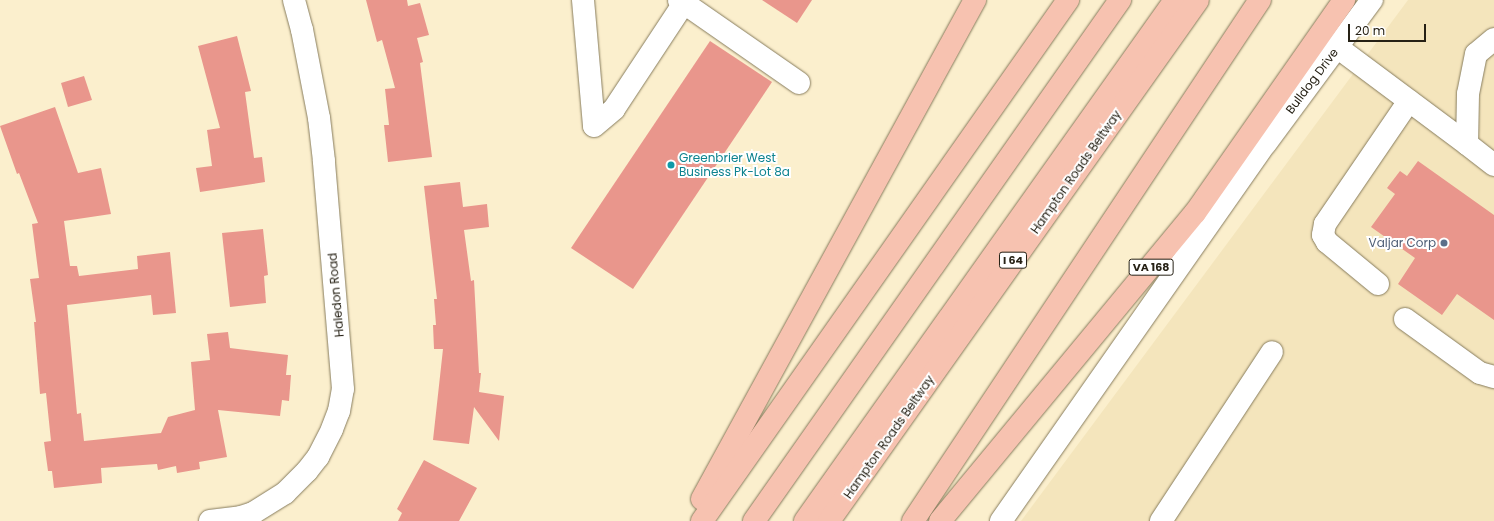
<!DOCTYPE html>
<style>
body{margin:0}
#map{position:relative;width:1494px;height:521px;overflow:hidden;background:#fbefcd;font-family:Poppins,sans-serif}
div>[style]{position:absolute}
.built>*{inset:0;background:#f4e5bc}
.building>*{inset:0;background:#e9968c}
.roads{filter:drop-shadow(0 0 1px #877c5d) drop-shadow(0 0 1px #877c5d)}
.minor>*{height:22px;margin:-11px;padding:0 11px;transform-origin:11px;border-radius:11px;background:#fff}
.highway>*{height:22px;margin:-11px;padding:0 11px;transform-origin:11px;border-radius:11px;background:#f7c2b0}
.dots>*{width:11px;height:11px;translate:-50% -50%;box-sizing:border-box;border:2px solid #fff;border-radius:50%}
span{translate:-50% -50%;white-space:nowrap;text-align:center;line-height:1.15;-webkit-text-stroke:4px #fff;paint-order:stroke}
.shield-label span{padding:1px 3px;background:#fff;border:1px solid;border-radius:3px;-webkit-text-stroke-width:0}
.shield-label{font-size:11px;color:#262115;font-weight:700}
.street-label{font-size:12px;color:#262115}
.culture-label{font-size:12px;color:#0d838f}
.left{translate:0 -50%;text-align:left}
.service-label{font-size:12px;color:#4e5e75}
.right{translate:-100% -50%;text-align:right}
.scale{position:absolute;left:1348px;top:24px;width:78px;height:18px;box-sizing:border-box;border:2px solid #262115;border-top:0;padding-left:5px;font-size:12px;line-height:14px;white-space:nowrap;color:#262115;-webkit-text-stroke:3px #fff;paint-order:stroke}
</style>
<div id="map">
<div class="built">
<i style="clip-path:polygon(1408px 0,1494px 0,1494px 521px,1021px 521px)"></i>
</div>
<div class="building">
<i style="clip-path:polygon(366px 0,407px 0,408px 6px,420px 3px,429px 35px,417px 38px,423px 62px,420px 63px,432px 157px,388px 162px,384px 125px,389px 125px,385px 89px,395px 88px,382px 40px,377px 42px)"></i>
<i style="clip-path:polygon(762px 0,812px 0,797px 23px)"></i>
<i style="clip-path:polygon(237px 36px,251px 91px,245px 92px,254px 158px,262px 157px,265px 182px,200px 192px,196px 168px,212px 166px,207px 130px,220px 128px,198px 46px)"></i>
<i style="clip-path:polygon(710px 41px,772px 82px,633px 289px,571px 248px)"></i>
<i style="clip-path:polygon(84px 76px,92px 100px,68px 107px,61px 83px)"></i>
<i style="clip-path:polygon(55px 107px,78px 173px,101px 168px,111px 214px,64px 221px,70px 266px,77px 266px,79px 276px,138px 269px,137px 256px,170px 252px,176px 313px,153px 315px,151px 295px,67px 305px,77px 414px,81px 413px,84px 441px,161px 433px,168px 417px,195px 410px,191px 362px,210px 360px,207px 334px,228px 332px,230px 348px,288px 355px,286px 375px,291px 375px,289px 401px,282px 400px,280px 416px,218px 410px,227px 457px,199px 462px,200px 469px,177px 473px,176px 466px,158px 470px,157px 464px,101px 468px,102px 483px,54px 488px,52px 471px,48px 471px,44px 442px,51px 441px,46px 393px,40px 394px,34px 322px,36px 322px,30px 279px,39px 278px,32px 224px,38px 223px,19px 173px,17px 174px,0 126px)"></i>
<i style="clip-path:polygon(1418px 161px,1494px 215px,1494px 320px,1457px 294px,1442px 315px,1398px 284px,1415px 258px,1371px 227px,1395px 194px,1387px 188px,1400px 171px,1407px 176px)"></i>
<i style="clip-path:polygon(460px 182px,463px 207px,487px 204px,489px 227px,464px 230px,471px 281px,474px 280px,479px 373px,481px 373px,479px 392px,504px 396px,499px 441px,474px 407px,469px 444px,433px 440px,443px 349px,434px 349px,433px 325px,436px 325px,434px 299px,437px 299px,424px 186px)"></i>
<i style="clip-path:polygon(263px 229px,268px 275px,264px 276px,266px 303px,230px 307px,222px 233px)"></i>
<i style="clip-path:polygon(424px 460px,477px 488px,459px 521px,398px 521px,402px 513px,397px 509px)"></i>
</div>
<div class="roads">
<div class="minor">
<i style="left:583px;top:0;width:126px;rotate:85deg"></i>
<i style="left:594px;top:126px;width:26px;rotate:-40deg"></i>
<i style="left:614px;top:109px;width:127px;rotate:-56.6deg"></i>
<i style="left:684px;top:3px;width:6px;rotate:-149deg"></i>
<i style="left:684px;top:3px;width:140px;rotate:34.8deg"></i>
<i style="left:1494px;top:39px;width:23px;rotate:140deg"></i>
<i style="left:1476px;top:54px;width:41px;rotate:101.3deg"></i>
<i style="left:1468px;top:94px;width:50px;rotate:91.1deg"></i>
<i style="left:1467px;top:144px;width:34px;rotate:38deg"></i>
<i style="left:1337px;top:47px;width:162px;rotate:36.7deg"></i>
<i style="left:1378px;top:284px;width:66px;rotate:-140.5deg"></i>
<i style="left:1327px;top:242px;width:8px;rotate:-120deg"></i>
<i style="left:1323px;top:235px;width:11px;rotate:-80deg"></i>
<i style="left:1325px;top:224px;width:149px;rotate:-55.7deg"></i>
<i style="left:1405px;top:319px;width:92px;rotate:35.8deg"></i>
<i style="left:1480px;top:373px;width:15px;rotate:16deg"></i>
<i style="left:210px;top:521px;width:31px;rotate:-7deg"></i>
<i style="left:241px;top:517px;width:13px;rotate:-18deg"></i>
<i style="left:253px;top:513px;width:38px;rotate:-32deg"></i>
<i style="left:285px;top:493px;width:31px;rotate:-45deg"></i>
<i style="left:307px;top:471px;width:18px;rotate:-52deg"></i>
<i style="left:318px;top:457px;width:31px;rotate:-63deg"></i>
<i style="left:332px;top:429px;width:19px;rotate:-69deg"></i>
<i style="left:339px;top:411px;width:22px;rotate:-80deg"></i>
<i style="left:343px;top:389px;width:229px;rotate:-94.8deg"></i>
<i style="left:324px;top:161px;width:43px;rotate:-96.6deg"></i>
<i style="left:319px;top:118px;width:90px;rotate:-100.9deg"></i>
<i style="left:302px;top:30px;width:31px;rotate:-105deg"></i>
<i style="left:1001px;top:521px;width:462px;rotate:-55deg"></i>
<i style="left:1266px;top:143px;width:178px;rotate:-53.5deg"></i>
<i style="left:1161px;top:521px;width:202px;rotate:-56.7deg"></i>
</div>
<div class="highway">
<i style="left:702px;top:499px;width:569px;rotate:-61.32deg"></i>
<i style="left:702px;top:521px;width:637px;rotate:-54.91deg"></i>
<i style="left:754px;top:521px;width:637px;rotate:-54.91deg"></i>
<i style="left:805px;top:521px;width:639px;rotate:-54.62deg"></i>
<i style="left:829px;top:521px;width:638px;rotate:-54.69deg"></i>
<i style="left:913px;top:521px;width:626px;rotate:-56.34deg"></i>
<i style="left:940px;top:521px;width:400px;rotate:-50.4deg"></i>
<i style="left:1195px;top:213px;width:260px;rotate:-55deg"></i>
</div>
</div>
<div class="dots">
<i style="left:671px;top:165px;background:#0f9aa8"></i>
<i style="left:1444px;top:243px;background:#5c6f8a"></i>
</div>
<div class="shield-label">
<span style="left:1013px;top:260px">I 64</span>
<span style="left:1151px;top:267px">VA 168</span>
</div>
<div class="street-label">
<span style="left:1312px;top:81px;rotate:-53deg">Bulldog Drive</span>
<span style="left:1076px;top:172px;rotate:-55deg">Hampton Roads Beltway</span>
<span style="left:336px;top:295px;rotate:-95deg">Haledon Road</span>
<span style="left:889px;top:437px;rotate:-55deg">Hampton Roads Beltway</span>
</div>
<div class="culture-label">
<span class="left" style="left:679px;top:165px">Greenbrier West<br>Business Pk-Lot 8a</span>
</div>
<div class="service-label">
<span class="right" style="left:1436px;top:243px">Valjar Corp</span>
</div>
<div class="scale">20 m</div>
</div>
